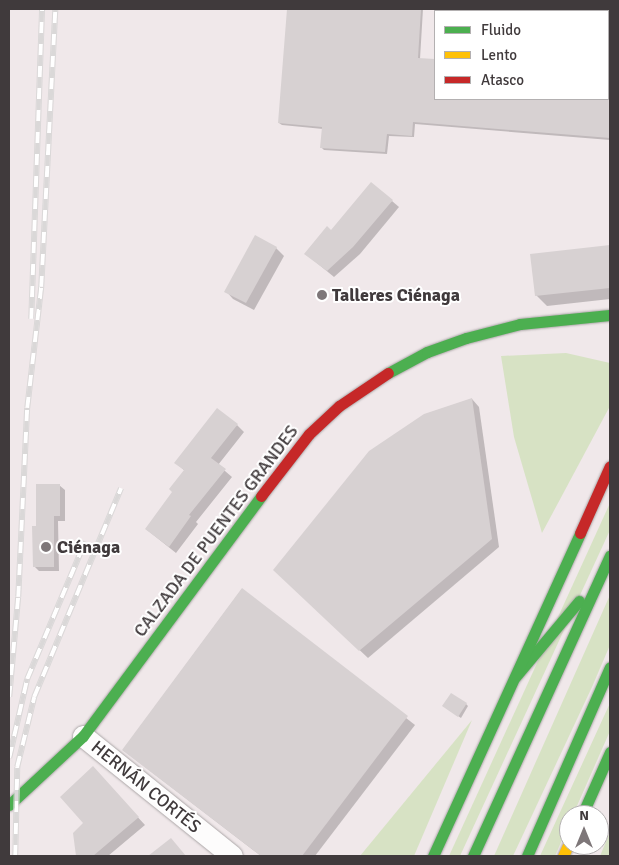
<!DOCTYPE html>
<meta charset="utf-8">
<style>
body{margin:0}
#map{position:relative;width:619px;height:865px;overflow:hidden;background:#f0e8ea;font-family:Signika,sans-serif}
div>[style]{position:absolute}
.green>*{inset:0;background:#d7e2c4}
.shadow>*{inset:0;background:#0003}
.building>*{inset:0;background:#d7d1d2}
.roads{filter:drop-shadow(0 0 1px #aca7a8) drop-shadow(0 0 1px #aca7a8)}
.street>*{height:21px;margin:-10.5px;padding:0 10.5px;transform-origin:10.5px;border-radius:10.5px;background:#fdfcfc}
.fast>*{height:11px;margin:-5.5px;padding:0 5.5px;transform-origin:5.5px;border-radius:5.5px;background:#4caf50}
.slow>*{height:11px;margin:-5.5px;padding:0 5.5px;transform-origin:5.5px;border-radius:5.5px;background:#ffc107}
.jam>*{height:11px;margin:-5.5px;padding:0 5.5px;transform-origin:5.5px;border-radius:5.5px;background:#c62828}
.rail>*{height:5.5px;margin-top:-2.75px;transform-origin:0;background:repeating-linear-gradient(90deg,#fff 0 11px,#dad8d8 0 22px);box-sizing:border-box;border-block:1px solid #dad8d8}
.dots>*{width:14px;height:14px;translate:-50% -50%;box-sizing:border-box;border:2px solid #fff;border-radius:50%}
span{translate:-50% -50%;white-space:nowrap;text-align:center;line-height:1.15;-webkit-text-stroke:4px #fff;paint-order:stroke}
.poi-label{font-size:18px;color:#403a3c;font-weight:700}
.left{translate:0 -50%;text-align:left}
.street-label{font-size:18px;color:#403a3c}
.frame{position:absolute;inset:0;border:10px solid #403a3c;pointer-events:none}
.legend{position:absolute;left:434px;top:10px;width:175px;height:90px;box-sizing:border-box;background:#fff;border:1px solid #b3b0b1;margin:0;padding:6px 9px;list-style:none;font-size:15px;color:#403a3c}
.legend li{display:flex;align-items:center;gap:10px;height:25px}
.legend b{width:25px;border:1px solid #b3b0b1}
.north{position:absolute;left:559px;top:805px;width:50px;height:50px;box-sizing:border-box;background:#fff;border:1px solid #b3b0b1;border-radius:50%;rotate:0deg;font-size:14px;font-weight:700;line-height:20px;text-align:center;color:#403a3c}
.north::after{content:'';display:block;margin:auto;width:18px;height:22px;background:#7e7779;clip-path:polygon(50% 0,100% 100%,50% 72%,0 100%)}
</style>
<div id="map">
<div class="green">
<i style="clip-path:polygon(566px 353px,610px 363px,610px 406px,542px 533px,514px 437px,501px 356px)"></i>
<i style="clip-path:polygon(610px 503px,610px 530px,460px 856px,449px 856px)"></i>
<i style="clip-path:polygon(610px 595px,610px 645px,592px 687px,513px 856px,494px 856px)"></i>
<i style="clip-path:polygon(610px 703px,610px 731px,573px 815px,569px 815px,569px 824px,555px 856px,540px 856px)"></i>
<i style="clip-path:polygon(472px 720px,414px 856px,360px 856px)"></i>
<i style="clip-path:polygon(610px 832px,610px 856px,600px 856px)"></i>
</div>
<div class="shadow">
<i style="clip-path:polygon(288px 9px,423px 9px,420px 59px,435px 60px,435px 99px,608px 99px,608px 11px,498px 11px,499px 9px,610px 9px,610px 140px,415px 124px,414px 137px,389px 136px,387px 154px,324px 150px,321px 147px,323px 129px,282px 125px,279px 123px)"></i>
<i style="clip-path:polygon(392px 201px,399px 207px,360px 254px,334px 277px,306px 254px,331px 231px)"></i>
<i style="clip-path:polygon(610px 246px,610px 299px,547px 306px,536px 295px,532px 255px)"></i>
<i style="clip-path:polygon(276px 248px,284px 256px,254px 310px,233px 299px,226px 291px)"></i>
<i style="clip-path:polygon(472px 399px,479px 407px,499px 547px,368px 658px,282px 577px)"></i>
<i style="clip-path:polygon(237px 425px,244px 432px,218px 465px,232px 477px,196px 522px,198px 524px,176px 553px,146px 529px,174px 493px,185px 471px,176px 463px)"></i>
<i style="clip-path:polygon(59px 485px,65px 490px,65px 521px,58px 521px,59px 571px,39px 571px,34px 566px)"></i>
<i style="clip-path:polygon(242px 589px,415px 725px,315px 856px,261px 856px,123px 750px)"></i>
<i style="clip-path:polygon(466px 704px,468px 706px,461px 718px,446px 708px)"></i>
<i style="clip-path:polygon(99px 775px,145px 825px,108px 856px,77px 856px,74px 833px,85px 823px)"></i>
</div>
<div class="building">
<i style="clip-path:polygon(287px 9px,421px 9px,418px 58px,435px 59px,435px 99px,610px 99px,610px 138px,413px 122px,412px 136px,387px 134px,385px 152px,320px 148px,322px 127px,278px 123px)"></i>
<i style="clip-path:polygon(371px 182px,393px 200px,353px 247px,327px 271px,304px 254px,327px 226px,331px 230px)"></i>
<i style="clip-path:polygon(255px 235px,277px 247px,246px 303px,224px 292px)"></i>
<i style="clip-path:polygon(610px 245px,610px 288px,535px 296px,530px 254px)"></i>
<i style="clip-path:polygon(472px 398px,492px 539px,359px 651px,273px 570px,369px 451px,424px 414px)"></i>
<i style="clip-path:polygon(217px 408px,238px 424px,211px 458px,226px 469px,189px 515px,191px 516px,169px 547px,145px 529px,172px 492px,169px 489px,184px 470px,174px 463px)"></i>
<i style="clip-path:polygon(36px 484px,60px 484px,60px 516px,54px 516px,54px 567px,33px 567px,32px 526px,36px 526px)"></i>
<i style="clip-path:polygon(242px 588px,408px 716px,302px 856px,261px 856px,122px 750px)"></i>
<i style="clip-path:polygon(451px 693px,467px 703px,458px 717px,442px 706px)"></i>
<i style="clip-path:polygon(93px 766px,139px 817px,93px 856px,76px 856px,73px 833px,83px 823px,60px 797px)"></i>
<i style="clip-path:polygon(171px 838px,186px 856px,148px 856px)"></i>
</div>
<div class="roads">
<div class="street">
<i style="left:83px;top:736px;width:191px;rotate:38.8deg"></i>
</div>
<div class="fast">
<i style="left:388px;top:373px;width:44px;rotate:-28.3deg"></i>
<i style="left:427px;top:352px;width:41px;rotate:-19.7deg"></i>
<i style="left:466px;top:338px;width:56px;rotate:-14.5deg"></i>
<i style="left:520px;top:324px;width:90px;rotate:-5.7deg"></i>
<i style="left:516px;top:676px;width:98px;rotate:-50deg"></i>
<i style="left:9px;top:805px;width:101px;rotate:-43deg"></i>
<i style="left:83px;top:736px;width:299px;rotate:-53.4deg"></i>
<i style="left:582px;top:815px;width:69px;rotate:-66deg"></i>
<i style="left:433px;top:856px;width:355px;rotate:-65.5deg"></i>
<i style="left:473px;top:856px;width:330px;rotate:-65.5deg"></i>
<i style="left:527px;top:856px;width:206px;rotate:-66.3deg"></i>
</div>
<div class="slow">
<i style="left:563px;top:856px;width:14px;rotate:-65deg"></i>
</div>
<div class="jam">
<i style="left:261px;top:496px;width:78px;rotate:-52.3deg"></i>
<i style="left:309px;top:434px;width:41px;rotate:-43deg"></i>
<i style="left:339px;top:406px;width:59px;rotate:-34deg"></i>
<i style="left:580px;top:533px;width:73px;rotate:-65.9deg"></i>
</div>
</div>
<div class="rail">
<i style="left:31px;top:319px;width:310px;rotate:-88deg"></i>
<i style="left:9px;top:697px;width:100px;rotate:-84.9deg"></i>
<i style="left:18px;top:597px;width:189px;rotate:-87.3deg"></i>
<i style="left:27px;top:408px;width:122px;rotate:-83.4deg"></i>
<i style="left:41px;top:287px;width:278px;rotate:-87.1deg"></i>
<i style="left:9px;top:758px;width:81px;rotate:-77.2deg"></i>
<i style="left:27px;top:679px;width:149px;rotate:-67.1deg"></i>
<i style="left:15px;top:856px;width:89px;rotate:-88.7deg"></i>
<i style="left:17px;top:767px;width:72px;rotate:-76.3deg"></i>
<i style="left:34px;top:697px;width:226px;rotate:-67.4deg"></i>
</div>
<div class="dots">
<i style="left:322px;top:295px;background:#7e7779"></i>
<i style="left:46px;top:547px;background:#7e7779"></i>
</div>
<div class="poi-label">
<span class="left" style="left:332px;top:295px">Talleres Ciénaga</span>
<span class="left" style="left:57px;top:547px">Ciénaga</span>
</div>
<div class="street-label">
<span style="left:216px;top:531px;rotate:-53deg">CALZADA DE PUENTES GRANDES</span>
<span style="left:146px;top:787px;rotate:39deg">HERNÁN CORTÉS</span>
</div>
<div class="frame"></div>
<ul class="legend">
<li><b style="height:6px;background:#4caf50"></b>Fluido</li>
<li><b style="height:6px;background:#ffc107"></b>Lento</li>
<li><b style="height:6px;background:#c62828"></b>Atasco</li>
</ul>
<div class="north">N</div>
</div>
